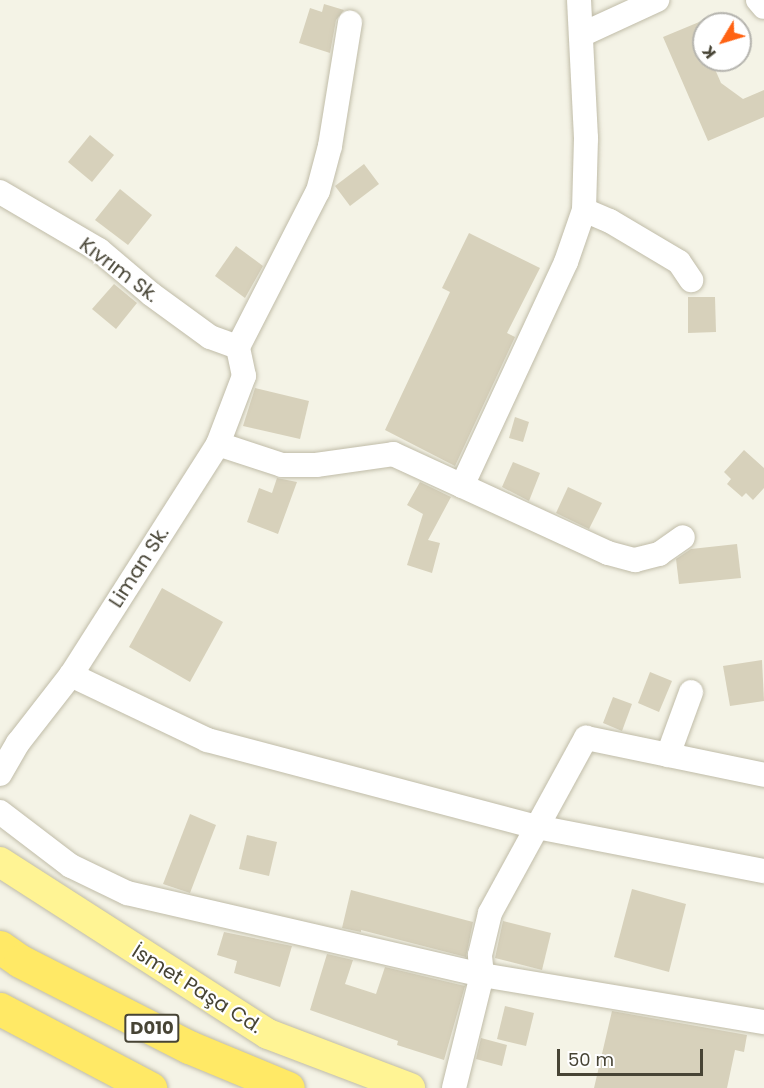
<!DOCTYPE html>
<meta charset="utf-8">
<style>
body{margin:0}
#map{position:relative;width:764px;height:1088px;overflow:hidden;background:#f4f3e6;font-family:Poppins,sans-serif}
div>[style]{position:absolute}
.building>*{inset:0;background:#d7d1bb}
.roads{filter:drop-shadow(0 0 2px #c0bca8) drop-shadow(0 0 2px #c0bca8)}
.minor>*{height:24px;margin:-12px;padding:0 12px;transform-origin:12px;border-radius:12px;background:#fff}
.major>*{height:30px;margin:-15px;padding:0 15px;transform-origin:15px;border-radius:15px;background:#fff494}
.highway>*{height:33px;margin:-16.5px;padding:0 16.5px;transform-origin:16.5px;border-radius:16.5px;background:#ffe966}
span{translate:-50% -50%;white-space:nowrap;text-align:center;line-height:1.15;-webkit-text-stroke:4.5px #fff;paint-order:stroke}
.shield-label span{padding:2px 4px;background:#fff;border:2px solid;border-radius:4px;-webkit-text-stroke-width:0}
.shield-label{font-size:18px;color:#474435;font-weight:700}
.street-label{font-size:20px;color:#474435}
.north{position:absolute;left:692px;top:12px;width:60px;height:60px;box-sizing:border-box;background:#fff;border:2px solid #b5b4ae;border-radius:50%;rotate:232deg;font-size:16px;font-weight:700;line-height:24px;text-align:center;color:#474435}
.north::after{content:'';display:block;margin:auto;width:21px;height:27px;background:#ff6212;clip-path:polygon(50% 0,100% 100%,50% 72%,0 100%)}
.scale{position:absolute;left:557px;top:1049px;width:146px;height:27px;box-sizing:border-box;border:3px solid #474435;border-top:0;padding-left:8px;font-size:18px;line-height:21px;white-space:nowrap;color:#474435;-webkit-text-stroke:4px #fff;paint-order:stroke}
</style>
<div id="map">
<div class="building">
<i style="clip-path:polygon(324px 4px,344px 10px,336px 20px,330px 53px,299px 43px,310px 8px,322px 12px)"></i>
<i style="clip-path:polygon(704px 20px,704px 60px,711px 60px,721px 83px,743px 99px,764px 90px,764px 117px,708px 141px,663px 37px)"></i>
<i style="clip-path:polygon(90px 135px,114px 155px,92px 182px,68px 162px)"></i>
<i style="clip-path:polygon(364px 164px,379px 184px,350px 206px,335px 186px)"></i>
<i style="clip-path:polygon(120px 189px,152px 215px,128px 245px,95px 220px)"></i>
<i style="clip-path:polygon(469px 233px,540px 268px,507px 333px,515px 337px,455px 466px,385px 430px,450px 292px,442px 288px)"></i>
<i style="clip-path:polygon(236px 246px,263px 266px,245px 298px,215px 276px)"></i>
<i style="clip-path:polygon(114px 284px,137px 303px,116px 329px,92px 309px)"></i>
<i style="clip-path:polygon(688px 297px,715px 297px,716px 332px,688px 333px)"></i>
<i style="clip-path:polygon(255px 388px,309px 401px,300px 439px,243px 426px)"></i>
<i style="clip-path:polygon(515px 417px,529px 422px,523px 442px,509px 438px)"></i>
<i style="clip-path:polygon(744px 450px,764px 468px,764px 488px,753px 500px,746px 493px,742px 497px,727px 484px,731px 479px,724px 472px)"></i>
<i style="clip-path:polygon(513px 462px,540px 473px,529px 501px,502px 487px)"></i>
<i style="clip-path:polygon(277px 478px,297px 482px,278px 534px,247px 522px,259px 488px,272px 493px)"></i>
<i style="clip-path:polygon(420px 482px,451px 497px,428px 540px,440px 543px,432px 573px,407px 565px,423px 514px,407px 505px)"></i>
<i style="clip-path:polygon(568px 487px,602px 503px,589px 529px,556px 513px)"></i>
<i style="clip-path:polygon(737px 544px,741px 578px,679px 584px,676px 559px,691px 549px)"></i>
<i style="clip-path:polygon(162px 588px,223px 622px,190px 682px,129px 647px)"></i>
<i style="clip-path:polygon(762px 660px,764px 701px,730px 706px,723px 666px)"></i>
<i style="clip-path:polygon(650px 672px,672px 681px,659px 712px,638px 703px)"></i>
<i style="clip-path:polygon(613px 697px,632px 704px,622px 731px,603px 723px)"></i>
<i style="clip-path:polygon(190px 814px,216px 825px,190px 893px,163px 884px)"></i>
<i style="clip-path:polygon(247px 835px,277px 842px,269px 876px,239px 869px)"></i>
<i style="clip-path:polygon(632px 889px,686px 904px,669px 972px,614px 957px)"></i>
<i style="clip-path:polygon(351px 890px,473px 922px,466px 957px,361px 930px,361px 932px,342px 928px)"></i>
<i style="clip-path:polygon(503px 921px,551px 933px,542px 970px,495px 958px)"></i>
<i style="clip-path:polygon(224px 932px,292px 946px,280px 987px,234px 973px,237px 961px,217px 955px)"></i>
<i style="clip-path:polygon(327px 954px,353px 960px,345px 984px,376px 994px,385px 967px,465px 986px,444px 1060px,397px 1045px,398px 1041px,310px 1010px)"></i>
<i style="clip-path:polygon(505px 1006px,534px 1013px,526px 1046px,497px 1039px)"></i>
<i style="clip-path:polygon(612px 1011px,747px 1035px,744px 1052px,735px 1050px,727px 1088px,594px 1088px)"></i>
<i style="clip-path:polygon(481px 1038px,507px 1045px,502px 1066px,476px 1059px)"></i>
</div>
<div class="roads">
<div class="minor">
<i style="left:758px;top:0;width:9px;rotate:49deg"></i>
<i style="left:581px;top:35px;width:84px;rotate:-24.7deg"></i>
<i style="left:0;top:192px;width:115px;rotate:30.4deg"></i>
<i style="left:99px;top:250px;width:68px;rotate:40.2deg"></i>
<i style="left:151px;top:294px;width:73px;rotate:36.1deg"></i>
<i style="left:210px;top:337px;width:30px;rotate:20deg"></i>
<i style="left:584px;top:210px;width:28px;rotate:23deg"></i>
<i style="left:610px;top:221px;width:80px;rotate:30.7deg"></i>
<i style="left:679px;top:262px;width:22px;rotate:56deg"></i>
<i style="left:238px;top:347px;width:175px;rotate:-62.9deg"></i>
<i style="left:318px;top:191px;width:47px;rotate:-75.1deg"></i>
<i style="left:330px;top:146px;width:125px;rotate:-80.8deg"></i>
<i style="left:218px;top:444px;width:67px;rotate:18.2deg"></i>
<i style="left:282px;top:465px;width:34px"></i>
<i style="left:316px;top:465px;width:78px;rotate:-8.1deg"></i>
<i style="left:393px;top:454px;width:237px;rotate:24.7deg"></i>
<i style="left:608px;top:553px;width:28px;rotate:15deg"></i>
<i style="left:635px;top:560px;width:25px;rotate:-14deg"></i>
<i style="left:659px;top:554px;width:29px;rotate:-35deg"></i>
<i style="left:462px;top:486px;width:247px;rotate:-65.1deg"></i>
<i style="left:566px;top:262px;width:55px;rotate:-70.9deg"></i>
<i style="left:584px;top:210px;width:72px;rotate:-88.4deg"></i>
<i style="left:586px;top:138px;width:138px;rotate:-92.9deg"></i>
<i style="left:71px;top:675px;width:151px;rotate:25.5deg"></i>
<i style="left:207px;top:740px;width:341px;rotate:14.8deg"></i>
<i style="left:537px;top:827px;width:231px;rotate:11deg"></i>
<i style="left:668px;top:755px;width:67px;rotate:-69.9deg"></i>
<i style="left:0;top:774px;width:36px;rotate:-60deg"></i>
<i style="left:18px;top:743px;width:86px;rotate:-52.1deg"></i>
<i style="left:71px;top:675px;width:274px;rotate:-57.5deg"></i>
<i style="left:218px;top:444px;width:73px;rotate:-69.1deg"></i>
<i style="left:244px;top:376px;width:30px;rotate:-102deg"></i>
<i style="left:0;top:812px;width:89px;rotate:37.3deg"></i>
<i style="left:71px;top:866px;width:62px;rotate:25.7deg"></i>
<i style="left:127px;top:893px;width:364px;rotate:13deg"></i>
<i style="left:482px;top:975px;width:286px;rotate:9.5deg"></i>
<i style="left:454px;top:1088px;width:116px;rotate:-76.1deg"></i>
<i style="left:482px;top:975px;width:20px;rotate:-96deg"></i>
<i style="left:480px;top:955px;width:43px;rotate:-76.6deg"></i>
<i style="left:490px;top:913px;width:200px;rotate:-61.3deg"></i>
<i style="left:586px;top:738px;width:182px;rotate:11.7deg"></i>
</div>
<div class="major">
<i style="left:0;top:862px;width:318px;rotate:32.7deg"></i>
<i style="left:268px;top:1034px;width:152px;rotate:20.8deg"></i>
</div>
<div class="highway">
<i style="left:0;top:947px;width:24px;rotate:35deg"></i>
<i style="left:20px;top:961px;width:190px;rotate:27deg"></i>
<i style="left:189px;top:1047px;width:107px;rotate:22.5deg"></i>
<i style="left:0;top:1009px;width:170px;rotate:27.8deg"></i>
</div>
</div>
<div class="shield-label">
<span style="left:152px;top:1028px">D010</span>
</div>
<div class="street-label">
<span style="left:119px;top:270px;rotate:37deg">Kıvrım Sk.</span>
<span style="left:139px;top:567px;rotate:-57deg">Liman Sk.</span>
<span style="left:197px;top:989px;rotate:32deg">İsmet Paşa Cd.</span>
</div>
<div class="north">K</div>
<div class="scale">50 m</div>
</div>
